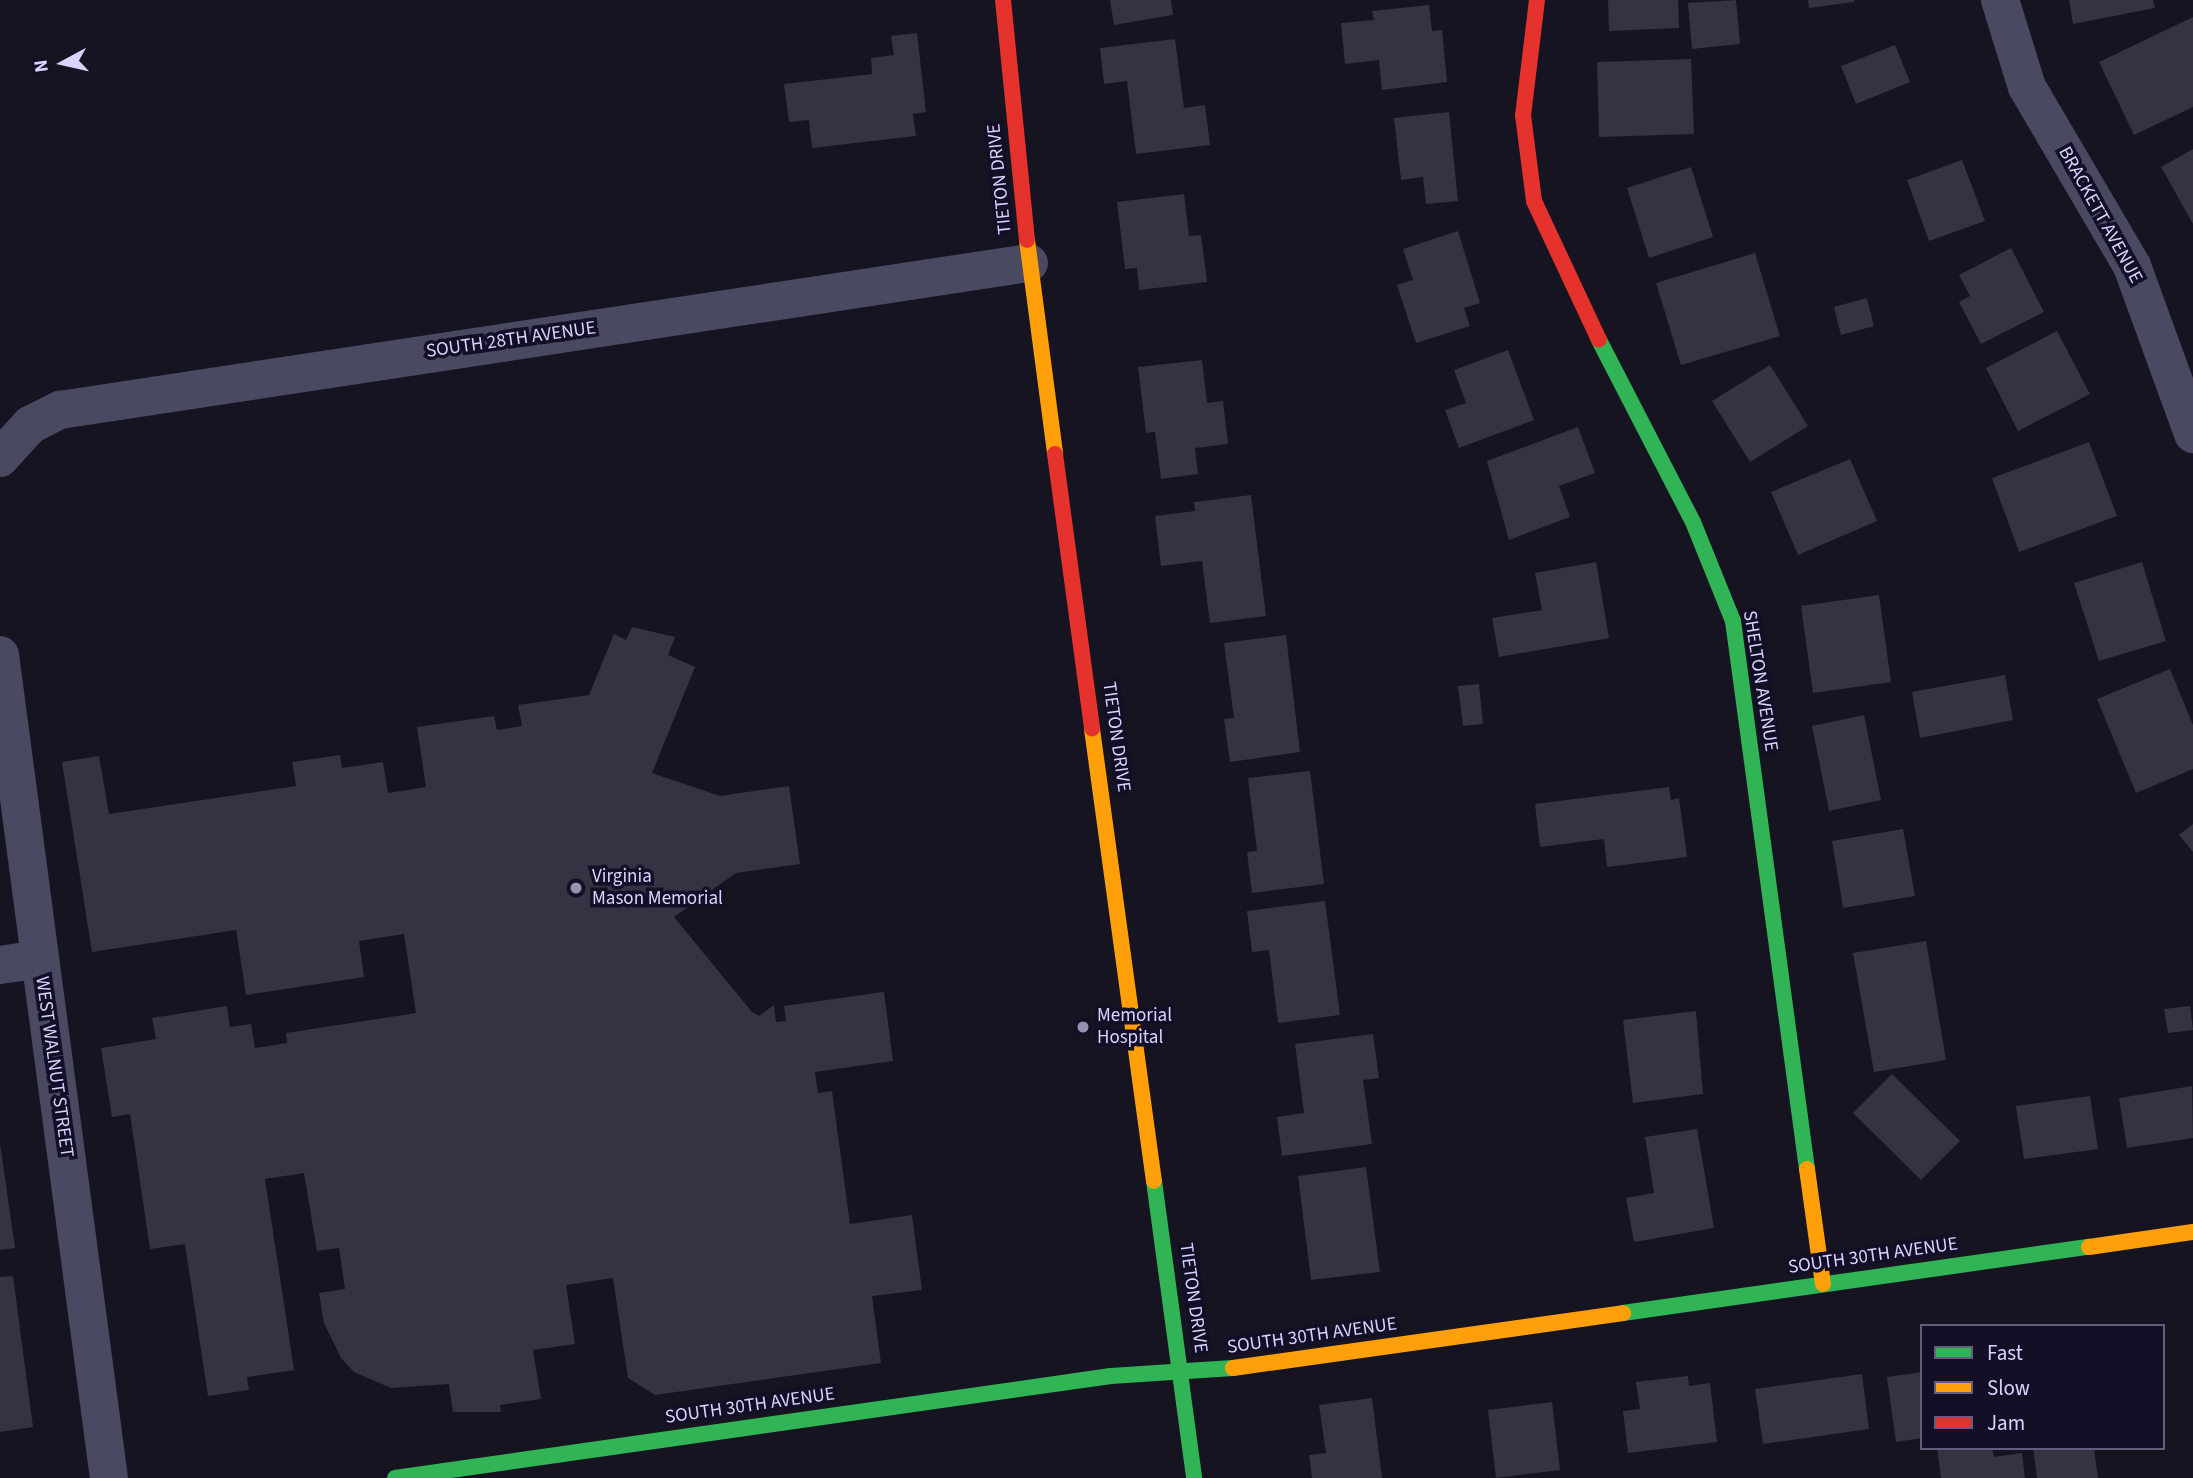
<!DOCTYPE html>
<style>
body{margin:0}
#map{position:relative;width:2193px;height:1478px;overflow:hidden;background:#161421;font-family:"Source Sans 3",sans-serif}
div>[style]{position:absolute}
.building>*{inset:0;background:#343243}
.street>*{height:38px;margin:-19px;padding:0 19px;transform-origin:19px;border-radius:19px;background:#4a4962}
.fast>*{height:16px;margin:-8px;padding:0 8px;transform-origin:8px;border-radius:8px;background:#30b455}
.slow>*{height:16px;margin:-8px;padding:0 8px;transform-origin:8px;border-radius:8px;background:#ff9f0a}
.jam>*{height:16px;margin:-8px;padding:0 8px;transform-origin:8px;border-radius:8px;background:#e5322d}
.dots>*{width:19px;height:19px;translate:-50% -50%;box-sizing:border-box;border:4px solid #130f26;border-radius:50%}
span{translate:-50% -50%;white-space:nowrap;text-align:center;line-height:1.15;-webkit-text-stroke:7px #130f26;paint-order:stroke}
.street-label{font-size:19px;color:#d9d4ff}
.poi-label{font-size:19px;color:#d9d4ff}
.left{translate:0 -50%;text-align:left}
.legend{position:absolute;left:1920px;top:1324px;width:245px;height:126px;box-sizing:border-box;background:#130f26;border:2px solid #625e7d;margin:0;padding:9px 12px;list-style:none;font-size:21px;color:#d9d4ff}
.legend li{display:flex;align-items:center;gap:14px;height:35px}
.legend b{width:35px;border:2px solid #625e7d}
.north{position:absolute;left:28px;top:28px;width:70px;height:70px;-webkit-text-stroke:5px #130f26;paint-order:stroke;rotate:262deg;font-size:19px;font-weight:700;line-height:28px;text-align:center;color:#d9d4ff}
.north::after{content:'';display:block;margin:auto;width:24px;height:32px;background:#d9d4ff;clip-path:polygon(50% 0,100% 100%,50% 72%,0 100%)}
</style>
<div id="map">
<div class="building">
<i style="clip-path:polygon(1110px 0,1171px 0,1173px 15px,1114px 25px)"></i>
<i style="clip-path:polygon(1608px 0,1678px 0,1679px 28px,1609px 31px)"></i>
<i style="clip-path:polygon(1736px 0,1740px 44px,1692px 49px,1688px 3px)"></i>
<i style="clip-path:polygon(1808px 0,1854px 0,1854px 2px,1809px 8px)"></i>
<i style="clip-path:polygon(2069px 0,2153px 0,2155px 8px,2073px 24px)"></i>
<i style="clip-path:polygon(1429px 5px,1432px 31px,1442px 30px,1447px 82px,1382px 90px,1379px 60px,1345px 64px,1341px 23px,1374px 20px,1372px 11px)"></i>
<i style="clip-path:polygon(2193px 17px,2193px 107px,2134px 135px,2099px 62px)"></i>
<i style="clip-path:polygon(917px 33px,926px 112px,913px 114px,916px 136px,812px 148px,809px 120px,789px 122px,784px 84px,872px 74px,871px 58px,894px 55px,891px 36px)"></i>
<i style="clip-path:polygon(1175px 39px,1184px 108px,1205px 105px,1210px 145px,1136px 154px,1127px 81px,1104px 84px,1100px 48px)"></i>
<i style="clip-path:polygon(1895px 45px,1910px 82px,1856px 104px,1841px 66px)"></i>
<i style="clip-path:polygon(1691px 59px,1694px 134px,1599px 137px,1597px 62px)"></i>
<i style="clip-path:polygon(1449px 112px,1458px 201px,1426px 204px,1423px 177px,1401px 180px,1394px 118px)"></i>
<i style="clip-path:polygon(2193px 149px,2193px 224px,2161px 167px)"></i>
<i style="clip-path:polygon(1962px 160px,1985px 221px,1929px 241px,1907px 180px)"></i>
<i style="clip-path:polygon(1691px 167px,1713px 237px,1649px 258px,1627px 188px)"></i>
<i style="clip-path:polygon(1184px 194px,1189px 236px,1201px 235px,1207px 282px,1139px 290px,1137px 268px,1125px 269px,1117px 202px)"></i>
<i style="clip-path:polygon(1458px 231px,1480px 303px,1464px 308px,1470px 326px,1416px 343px,1397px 285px,1413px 280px,1403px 249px)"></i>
<i style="clip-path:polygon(2011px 248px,2044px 312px,1981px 344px,1959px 302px,1970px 296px,1959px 275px)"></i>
<i style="clip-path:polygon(1755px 253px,1780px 336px,1681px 365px,1656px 283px)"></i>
<i style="clip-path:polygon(1867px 298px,1874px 326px,1841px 335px,1834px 307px)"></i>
<i style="clip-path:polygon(2057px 331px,2090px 394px,2018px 431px,1986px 368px)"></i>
<i style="clip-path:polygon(1508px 350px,1534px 420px,1459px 448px,1445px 410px,1466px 403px,1454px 370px)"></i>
<i style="clip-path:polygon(1202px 360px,1207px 403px,1223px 401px,1228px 444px,1195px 448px,1198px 474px,1161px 479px,1155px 432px,1146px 433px,1138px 367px)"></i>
<i style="clip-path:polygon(1770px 365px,1808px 426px,1750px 462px,1712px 401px)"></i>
<i style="clip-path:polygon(1578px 427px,1595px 473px,1559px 486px,1570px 517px,1509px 540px,1487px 461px)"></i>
<i style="clip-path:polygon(2089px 442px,2117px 516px,2019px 552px,1992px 478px)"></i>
<i style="clip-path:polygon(1850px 459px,1877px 521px,1798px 555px,1771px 492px)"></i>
<i style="clip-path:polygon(1251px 495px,1266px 616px,1210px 623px,1202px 561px,1161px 566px,1155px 516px,1195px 511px,1194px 502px)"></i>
<i style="clip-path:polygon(1596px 562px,1609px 638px,1499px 657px,1492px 618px,1542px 610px,1535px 573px)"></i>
<i style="clip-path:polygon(2142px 562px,2166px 641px,2099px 661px,2074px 583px)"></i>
<i style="clip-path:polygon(1879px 595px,1891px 682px,1813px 693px,1801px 606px)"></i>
<i style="clip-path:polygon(632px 627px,675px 637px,668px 655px,695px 667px,652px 773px,720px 796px,789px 786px,800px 864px,736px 873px,674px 917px,752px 1012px,759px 1016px,774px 1005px,776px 1022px,786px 1021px,784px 1006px,884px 992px,893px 1061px,815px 1072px,818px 1093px,832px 1091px,850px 1224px,912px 1215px,922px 1290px,872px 1296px,881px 1363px,655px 1395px,628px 1378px,613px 1278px,566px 1285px,575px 1344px,533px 1350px,541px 1399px,500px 1405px,501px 1412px,453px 1412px,449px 1384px,391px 1388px,354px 1372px,341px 1358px,324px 1323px,319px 1293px,345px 1289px,339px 1248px,317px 1251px,304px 1173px,265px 1179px,294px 1370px,247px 1377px,249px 1390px,208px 1396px,185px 1244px,150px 1249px,130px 1114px,112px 1117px,101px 1048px,156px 1039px,152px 1018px,227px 1006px,230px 1027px,251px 1024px,255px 1048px,287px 1043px,286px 1033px,416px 1013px,404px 934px,359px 941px,364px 977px,246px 995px,236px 930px,92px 952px,62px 762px,99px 756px,109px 814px,296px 786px,292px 762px,340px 755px,342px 768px,383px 762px,388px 793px,426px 787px,417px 727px,494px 716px,497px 730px,522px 726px,518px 705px,589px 695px,614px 634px,626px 640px)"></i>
<i style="clip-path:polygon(1286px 635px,1300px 752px,1230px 762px,1224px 719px,1234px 718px,1224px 643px)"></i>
<i style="clip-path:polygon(2170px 669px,2193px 725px,2193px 769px,2136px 793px,2097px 699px)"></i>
<i style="clip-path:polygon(2005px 675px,2013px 720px,1920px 738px,1912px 692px)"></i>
<i style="clip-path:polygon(1479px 684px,1483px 724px,1463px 726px,1458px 686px)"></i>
<i style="clip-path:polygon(1864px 715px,1881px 800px,1829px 811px,1812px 726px)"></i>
<i style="clip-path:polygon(1310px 771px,1324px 884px,1252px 893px,1247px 852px,1257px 851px,1248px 778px)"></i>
<i style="clip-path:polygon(1669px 787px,1671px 800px,1679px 798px,1687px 857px,1607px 867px,1604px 839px,1540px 847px,1535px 804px)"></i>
<i style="clip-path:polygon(2193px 824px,2193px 852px,2179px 835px)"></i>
<i style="clip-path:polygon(1903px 829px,1915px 896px,1843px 908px,1832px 841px)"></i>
<i style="clip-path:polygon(1325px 901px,1340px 1015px,1278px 1023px,1269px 950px,1252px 952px,1247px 911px)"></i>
<i style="clip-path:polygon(1926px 941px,1946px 1060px,1874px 1072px,1853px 953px)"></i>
<i style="clip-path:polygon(2190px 1006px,2193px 1030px,2168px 1033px,2164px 1009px)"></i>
<i style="clip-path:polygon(1696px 1011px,1703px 1094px,1633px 1103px,1623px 1020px)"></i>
<i style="clip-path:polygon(1373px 1034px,1379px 1078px,1363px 1080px,1372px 1144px,1282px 1156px,1277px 1117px,1304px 1113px,1295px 1044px)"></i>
<i style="clip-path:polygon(1892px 1074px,1960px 1141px,1921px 1180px,1853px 1113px)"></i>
<i style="clip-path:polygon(2192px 1086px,2193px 1138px,2127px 1148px,2119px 1098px)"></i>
<i style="clip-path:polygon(2090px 1096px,2098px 1149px,2024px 1159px,2016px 1106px)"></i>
<i style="clip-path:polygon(1697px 1129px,1714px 1228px,1634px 1242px,1626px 1198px,1654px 1193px,1645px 1137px)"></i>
<i style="clip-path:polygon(0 1143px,15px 1248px,0 1250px)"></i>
<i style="clip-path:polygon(1366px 1167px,1380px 1272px,1311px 1280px,1298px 1176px)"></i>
<i style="clip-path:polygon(13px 1276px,33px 1427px,0 1432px,0 1277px)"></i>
<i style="clip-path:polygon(1922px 1372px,1922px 1438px,1896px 1442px,1887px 1377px)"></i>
<i style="clip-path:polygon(1862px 1374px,1869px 1429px,1763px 1444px,1755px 1389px)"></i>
<i style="clip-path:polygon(1688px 1376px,1689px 1386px,1710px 1383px,1717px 1442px,1628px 1453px,1623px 1411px,1640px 1409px,1636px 1382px)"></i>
<i style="clip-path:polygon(1372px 1398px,1382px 1478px,1312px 1478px,1309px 1455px,1326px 1453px,1319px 1405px)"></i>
<i style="clip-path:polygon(1552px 1402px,1560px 1470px,1496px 1478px,1488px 1410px)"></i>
<i style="clip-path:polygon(1937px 1448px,1992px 1448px,1994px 1457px,2022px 1453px,2025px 1478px,1941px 1478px)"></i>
<i style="clip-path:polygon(2033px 1448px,2094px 1448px,2098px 1478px,2037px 1478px)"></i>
</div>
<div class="street">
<i style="left:2000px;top:0;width:91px;rotate:72.8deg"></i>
<i style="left:2027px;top:87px;width:208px;rotate:59.6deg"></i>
<i style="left:2132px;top:266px;width:179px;rotate:70deg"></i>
<i style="left:0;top:458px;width:45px;rotate:-47.7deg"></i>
<i style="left:30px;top:425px;width:34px;rotate:-27deg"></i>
<i style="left:60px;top:410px;width:980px;rotate:-8.63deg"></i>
<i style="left:0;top:655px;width:830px;rotate:82.46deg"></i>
<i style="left:0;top:965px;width:40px;rotate:-8.5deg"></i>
</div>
<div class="fast">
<i style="left:1599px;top:340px;width:205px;rotate:62.7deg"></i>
<i style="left:1693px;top:522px;width:107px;rotate:68deg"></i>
<i style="left:1733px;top:621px;width:553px;rotate:82.31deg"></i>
<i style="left:1154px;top:1181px;width:300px;rotate:82.3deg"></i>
<i style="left:1623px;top:1313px;width:471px;rotate:-8.1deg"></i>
<i style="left:395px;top:1478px;width:723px;rotate:-8.11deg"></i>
<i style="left:1111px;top:1376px;width:122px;rotate:-3.8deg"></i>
</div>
<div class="slow">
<i style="left:1027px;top:240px;width:216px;rotate:82.5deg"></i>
<i style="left:1092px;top:729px;width:456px;rotate:82.2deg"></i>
<i style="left:1807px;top:1169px;width:116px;rotate:82.1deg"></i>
<i style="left:2089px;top:1247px;width:105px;rotate:-8.2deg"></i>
<i style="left:1233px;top:1368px;width:394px;rotate:-8deg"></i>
</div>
<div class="jam">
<i style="left:1003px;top:0;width:241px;rotate:84.3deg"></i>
<i style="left:1537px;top:0;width:116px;rotate:96.9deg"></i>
<i style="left:1523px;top:115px;width:87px;rotate:82.7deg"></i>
<i style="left:1534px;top:201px;width:153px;rotate:64.9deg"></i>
<i style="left:1055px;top:454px;width:277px;rotate:82.3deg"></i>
</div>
<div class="dots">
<i style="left:576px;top:888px;background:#9591b1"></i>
<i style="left:1083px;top:1027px;background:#9591b1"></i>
</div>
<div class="street-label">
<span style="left:1000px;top:179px;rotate:-96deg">TIETON DRIVE</span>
<span style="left:2100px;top:215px;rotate:61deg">BRACKETT AVENUE</span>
<span style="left:511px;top:340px;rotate:-8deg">SOUTH 28TH AVENUE</span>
<span style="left:1760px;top:681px;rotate:81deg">SHELTON AVENUE</span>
<span style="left:1116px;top:737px;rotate:82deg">TIETON DRIVE</span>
<span style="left:54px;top:1067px;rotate:82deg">WEST WALNUT STREET</span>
<span style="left:1873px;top:1256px;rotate:-8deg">SOUTH 30TH AVENUE</span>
<span style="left:1193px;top:1298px;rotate:82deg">TIETON DRIVE</span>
<span style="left:1312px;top:1336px;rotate:-8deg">SOUTH 30TH AVENUE</span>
<span style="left:750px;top:1406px;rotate:-8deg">SOUTH 30TH AVENUE</span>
</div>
<div class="poi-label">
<span class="left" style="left:592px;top:888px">Virginia<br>Mason Memorial</span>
<span class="left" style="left:1097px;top:1027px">Memorial<br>Hospital</span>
</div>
<ul class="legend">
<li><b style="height:9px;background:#30b455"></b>Fast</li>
<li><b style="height:9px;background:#ff9f0a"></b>Slow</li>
<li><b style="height:9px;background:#e5322d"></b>Jam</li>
</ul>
<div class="north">N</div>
</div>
